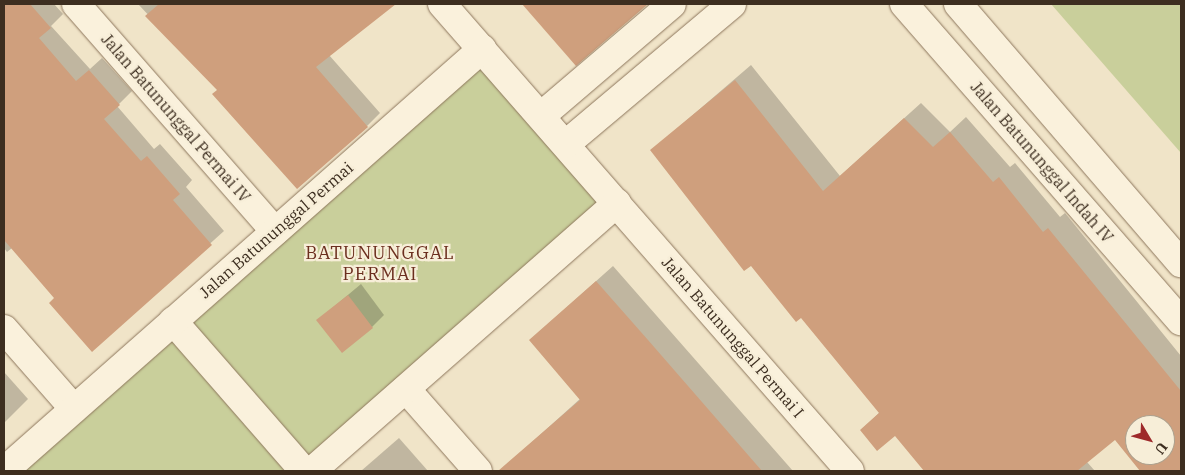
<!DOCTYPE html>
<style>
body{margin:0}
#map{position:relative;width:1185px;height:475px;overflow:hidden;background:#f0e4c8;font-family:"IBM Plex Serif",serif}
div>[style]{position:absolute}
.green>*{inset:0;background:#c9cf9b}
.shadow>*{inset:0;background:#0003}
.building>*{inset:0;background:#cf9f7d}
.roads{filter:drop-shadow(0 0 1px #8d765c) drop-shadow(0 0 1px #8d765c)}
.street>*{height:28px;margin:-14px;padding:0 14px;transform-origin:14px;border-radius:14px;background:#faf1dc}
span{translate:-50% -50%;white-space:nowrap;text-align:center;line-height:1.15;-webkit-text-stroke:4.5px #f7eed8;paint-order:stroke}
.street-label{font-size:16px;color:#3d2e20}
.neighbourhood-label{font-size:18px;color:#6b2e1e;letter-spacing:1px}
.frame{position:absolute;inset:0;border:5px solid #3d2e20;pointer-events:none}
.north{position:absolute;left:1125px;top:415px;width:50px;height:50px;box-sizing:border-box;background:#f7eed8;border:1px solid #ada18e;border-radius:50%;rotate:127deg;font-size:14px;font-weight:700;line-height:20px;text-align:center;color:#3d2e20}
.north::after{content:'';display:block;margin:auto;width:18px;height:22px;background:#9e2a2b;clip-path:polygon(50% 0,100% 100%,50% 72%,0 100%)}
</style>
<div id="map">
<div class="green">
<i style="clip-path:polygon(1051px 4px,1181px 4px,1181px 153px)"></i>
<i style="clip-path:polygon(482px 57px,612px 205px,304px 471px,14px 471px)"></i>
</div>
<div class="shadow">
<i style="clip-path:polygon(4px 4px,54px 4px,63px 14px,51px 26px,90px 69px,102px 58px,132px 91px,117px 106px,154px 149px,160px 144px,192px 180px,186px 187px,224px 231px,92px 350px,56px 297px,12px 248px,7px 252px,4px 248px)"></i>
<i style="clip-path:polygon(138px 4px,392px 4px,329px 55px,380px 113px,367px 126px,218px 89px)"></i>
<i style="clip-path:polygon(525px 4px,646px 4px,576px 64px)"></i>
<i style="clip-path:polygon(evenodd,751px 65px,840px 176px,921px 103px,950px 132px,966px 117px,1010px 167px,1015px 163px,1060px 217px,1065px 213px,1181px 356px,1181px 471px,1142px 471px,1115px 438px,1087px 462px,1095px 471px,926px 471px,895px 435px,861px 430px,880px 412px,801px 316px,652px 150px,751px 65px,1135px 425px,1165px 425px,1165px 455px,1135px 455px,1135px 425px)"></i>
<i style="clip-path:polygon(613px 266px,793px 471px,519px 471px,511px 461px,581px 398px,530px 340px)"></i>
<i style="clip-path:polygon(361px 284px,384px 315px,372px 327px,318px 320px)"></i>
<i style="clip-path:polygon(4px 372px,28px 399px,4px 423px)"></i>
<i style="clip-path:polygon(399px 438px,428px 471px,361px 471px)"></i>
</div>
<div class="building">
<i style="clip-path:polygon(4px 4px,30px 4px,51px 28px,39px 38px,76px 81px,89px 70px,120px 105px,104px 119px,141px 161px,147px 156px,180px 194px,173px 200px,212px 245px,92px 352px,49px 303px,54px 298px,4px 240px)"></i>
<i style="clip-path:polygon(159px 4px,396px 4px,316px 67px,368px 127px,297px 189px,212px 94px,217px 90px,145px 16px)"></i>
<i style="clip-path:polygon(522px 4px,648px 4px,576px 66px)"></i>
<i style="clip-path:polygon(evenodd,735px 80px,823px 191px,904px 118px,933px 147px,950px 132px,993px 182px,999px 177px,1043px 232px,1048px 228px,1181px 391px,1181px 471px,1140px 471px,1115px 440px,1077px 471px,924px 471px,895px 436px,877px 451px,860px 430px,879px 413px,801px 318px,796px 322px,751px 266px,744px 271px,650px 150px,735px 80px,1135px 425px,1165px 425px,1165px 455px,1135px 455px,1135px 425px)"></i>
<i style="clip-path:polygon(596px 281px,648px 340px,762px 471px,498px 471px,580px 400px,529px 340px)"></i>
<i style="clip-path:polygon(348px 295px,373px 328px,342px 353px,316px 320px)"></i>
</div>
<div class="roads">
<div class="street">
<i style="left:76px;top:4px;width:302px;rotate:48.8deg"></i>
<i style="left:442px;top:4px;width:620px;rotate:48.86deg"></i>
<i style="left:904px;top:4px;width:421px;rotate:48.9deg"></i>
<i style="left:958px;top:4px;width:342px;rotate:49.3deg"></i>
<i style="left:541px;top:116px;width:172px;rotate:-40.5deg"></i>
<i style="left:566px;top:144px;width:217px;rotate:-40.1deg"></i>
<i style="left:173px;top:321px;width:199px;rotate:48.9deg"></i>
<i style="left:4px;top:329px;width:106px;rotate:48.8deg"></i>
<i style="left:406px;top:389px;width:109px;rotate:48.7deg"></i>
<i style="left:4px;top:471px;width:638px;rotate:-41.44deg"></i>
<i style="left:312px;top:471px;width:406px;rotate:-41.3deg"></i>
</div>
</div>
<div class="street-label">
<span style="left:176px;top:118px;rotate:49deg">Jalan Batununggal Permai IV</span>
<span style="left:1042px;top:162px;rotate:49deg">Jalan Batununggal Indah IV</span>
<span style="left:276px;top:230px;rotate:-41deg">Jalan Batununggal Permai</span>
<span style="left:733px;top:337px;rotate:49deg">Jalan Batununggal Permai I</span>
</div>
<div class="neighbourhood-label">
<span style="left:380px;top:264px">BATUNUNGGAL<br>PERMAI</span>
</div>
<div class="frame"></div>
<div class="north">U</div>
</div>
